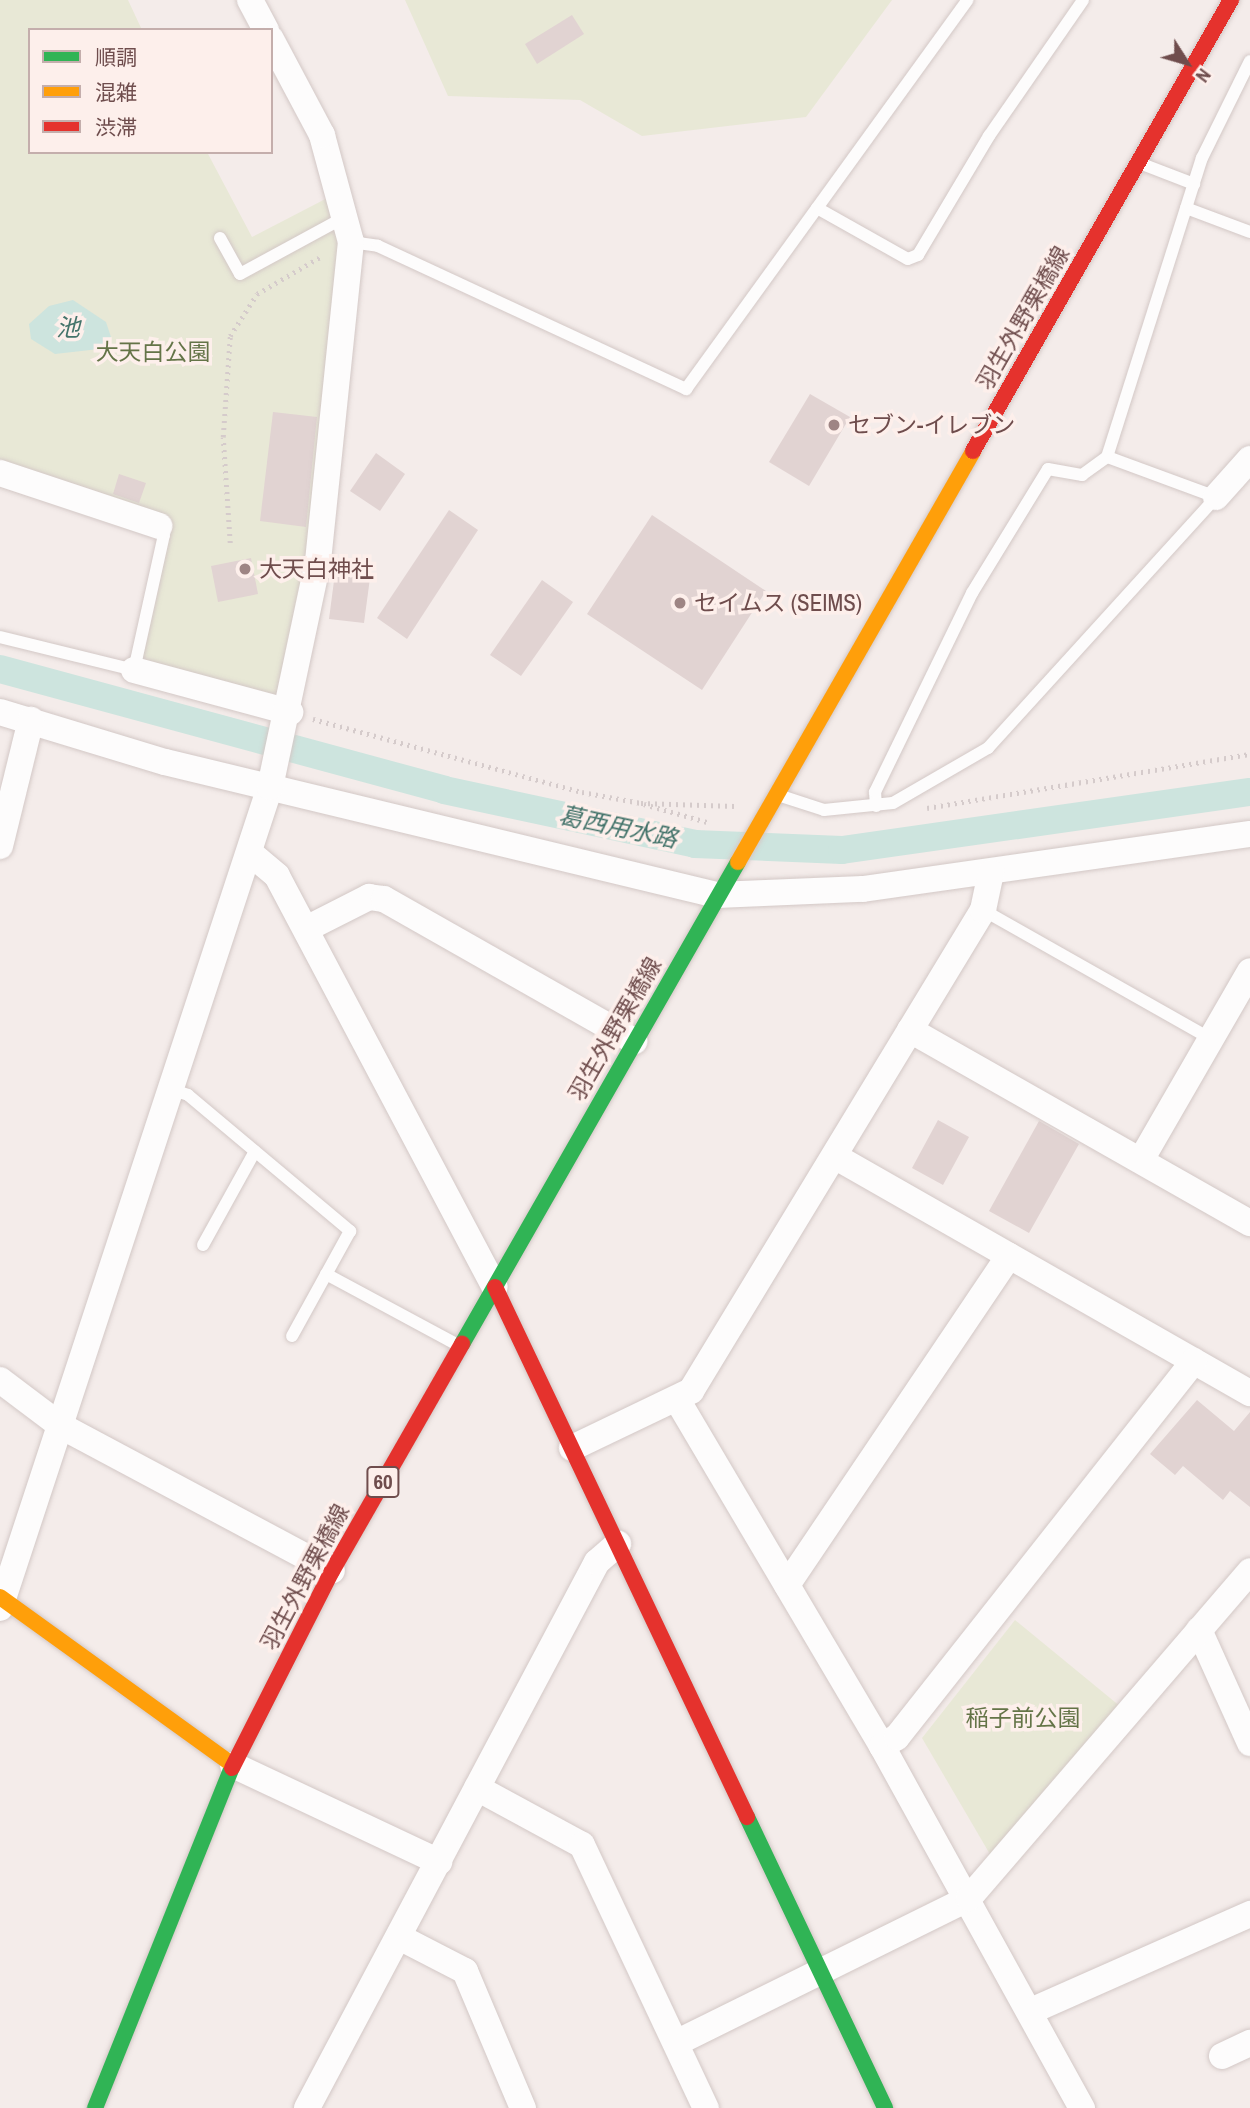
<!DOCTYPE html>
<meta charset="utf-8">
<style>
body{margin:0}
#map{position:relative;width:1250px;height:2108px;overflow:hidden;background:#f4ecea;font-family:"Archivo Narrow","Noto Sans JP",sans-serif}
div>[style]{position:absolute}
.green>*{inset:0;background:#e8e8d6}
.water>*{inset:0;background:#cde4de}
.canal>*{height:28px;margin:-14px;padding:0 14px;transform-origin:14px;border-radius:14px;background:#cde4de}
.building>*{inset:0;background:#e1d3d2}
.path>*{height:4.5px;margin-top:-2.25px;transform-origin:0;background:repeating-linear-gradient(90deg,#d5cbcb 0 2px,transparent 0 7px)}
.roads{filter:drop-shadow(0 0 2px #d3c8c6) drop-shadow(0 0 2px #d3c8c6)}
.lane>*{height:12px;margin:-6px;padding:0 6px;transform-origin:6px;border-radius:6px;background:#fdfcfc}
.street>*{height:26px;margin:-13px;padding:0 13px;transform-origin:13px;border-radius:13px;background:#fdfcfc}
.fast>*{height:16px;margin:-8px;padding:0 8px;transform-origin:8px;border-radius:8px;background:#30b455}
.slow>*{height:16px;margin:-8px;padding:0 8px;transform-origin:8px;border-radius:8px;background:#ff9f0a}
.jam>*{height:16px;margin:-8px;padding:0 8px;transform-origin:8px;border-radius:8px;background:#e5322d}
.dots>*{width:19px;height:19px;translate:-50% -50%;box-sizing:border-box;border:4px solid #fdefeb;border-radius:50%}
span{translate:-50% -50%;white-space:nowrap;text-align:center;line-height:1.15;-webkit-text-stroke:7px #fdefeb;paint-order:stroke}
.shield-label span{padding:2px 5px;background:#fdefeb;border:2px solid;border-radius:5px;-webkit-text-stroke-width:0}
.shield-label{font-size:21px;color:#6f4d4d;font-weight:700}
.street-label{font-size:23px;color:#6f4d4d}
.park-label{font-size:23px;color:#647447}
.poi-label{font-size:23px;color:#6f4d4d}
.left{translate:0 -50%;text-align:left}
.water-label{font-size:24px;color:#43736a;font-style:italic}
.legend{position:absolute;left:28px;top:28px;width:245px;height:126px;box-sizing:border-box;background:#fdefeb;border:2px solid #c4aeac;margin:0;padding:9px 12px;list-style:none;font-size:21px;color:#6f4d4d}
.legend li{display:flex;align-items:center;gap:14px;height:35px}
.legend b{width:35px;border:2px solid #c4aeac}
.north{position:absolute;left:1152px;top:28px;width:70px;height:70px;-webkit-text-stroke:5px #fdefeb;paint-order:stroke;rotate:127deg;font-size:19px;font-weight:700;line-height:28px;text-align:center;color:#6f4d4d}
.north::after{content:'';display:block;margin:auto;width:24px;height:32px;background:#6f4d4d;clip-path:polygon(50% 0,100% 100%,50% 72%,0 100%)}
</style>
<div id="map">
<div class="green">
<i style="clip-path:polygon(0 0,128px 0,142px 30px,30px 30px,30px 152px,207px 152px,252px 237px,337px 193px,344px 231px,307px 554px,284px 690px,272px 698px,147px 665px,141px 657px,172px 528px,155px 513px,0 460px)"></i>
<i style="clip-path:polygon(405px 0,892px 0,806px 117px,642px 136px,580px 100px,448px 96px)"></i>
<i style="clip-path:polygon(1015px 1620px,1121px 1707px,991px 1856px,922px 1738px)"></i>
</div>
<div class="water">
<i style="clip-path:polygon(73px 300px,106px 322px,111px 337px,99px 349px,55px 354px,31px 339px,29px 324px,49px 306px)"></i>
</div>
<div class="canal">
<i style="left:0;top:669px;width:460px;rotate:15.2deg"></i>
<i style="left:444px;top:790px;width:257px;rotate:12.1deg"></i>
<i style="left:695px;top:844px;width:147px;rotate:2.3deg"></i>
<i style="left:842px;top:850px;width:412px;rotate:-8.1deg"></i>
</div>
<div class="building">
<i style="clip-path:polygon(572px 15px,584px 34px,537px 64px,525px 44px)"></i>
<i style="clip-path:polygon(810px 394px,850px 417px,809px 486px,769px 462px)"></i>
<i style="clip-path:polygon(273px 412px,317px 417px,306px 527px,260px 521px)"></i>
<i style="clip-path:polygon(376px 453px,405px 474px,380px 511px,350px 491px)"></i>
<i style="clip-path:polygon(119px 474px,146px 483px,139px 503px,113px 494px)"></i>
<i style="clip-path:polygon(449px 510px,478px 530px,407px 639px,377px 618px)"></i>
<i style="clip-path:polygon(652px 515px,766px 591px,702px 690px,587px 614px)"></i>
<i style="clip-path:polygon(251px 558px,258px 594px,218px 602px,211px 566px)"></i>
<i style="clip-path:polygon(335px 573px,370px 578px,364px 623px,329px 619px)"></i>
<i style="clip-path:polygon(542px 580px,573px 602px,521px 676px,490px 655px)"></i>
<i style="clip-path:polygon(938px 1120px,969px 1137px,943px 1185px,912px 1168px)"></i>
<i style="clip-path:polygon(1039px 1121px,1079px 1144px,1029px 1233px,989px 1211px)"></i>
<i style="clip-path:polygon(1197px 1400px,1234px 1431px,1250px 1412px,1250px 1507px,1230px 1491px,1223px 1500px,1183px 1466px,1175px 1475px,1150px 1454px)"></i>
</div>
<div class="path">
<i style="left:230px;top:543px;width:106px;rotate:-93.8deg"></i>
<i style="left:223px;top:437px;width:101px;rotate:-86deg"></i>
<i style="left:230px;top:336px;width:50px;rotate:-57.3deg"></i>
<i style="left:257px;top:294px;width:75px;rotate:-30.3deg"></i>
<i style="left:313px;top:719px;width:279px;rotate:15.2deg"></i>
<i style="left:582px;top:792px;width:60px;rotate:10.6deg"></i>
<i style="left:641px;top:803px;width:94px;rotate:1.8deg"></i>
<i style="left:644px;top:804px;width:66px;rotate:15.9deg"></i>
<i style="left:927px;top:808px;width:327px;rotate:-9.5deg"></i>
</div>
<div class="roads">
<div class="lane">
<i style="left:1142px;top:164px;width:56px;rotate:21deg"></i>
<i style="left:817px;top:208px;width:104px;rotate:29.3deg"></i>
<i style="left:908px;top:259px;width:11px;rotate:-22deg"></i>
<i style="left:918px;top:255px;width:139px;rotate:-59.2deg"></i>
<i style="left:989px;top:136px;width:165px;rotate:-55.3deg"></i>
<i style="left:1186px;top:208px;width:68px;rotate:20.6deg"></i>
<i style="left:220px;top:238px;width:41px;rotate:60.9deg"></i>
<i style="left:240px;top:274px;width:122px;rotate:-28.5deg"></i>
<i style="left:351px;top:242px;width:27px;rotate:8deg"></i>
<i style="left:378px;top:246px;width:340px;rotate:24.9deg"></i>
<i style="left:686px;top:389px;width:480px;rotate:-54.1deg"></i>
<i style="left:0;top:637px;width:138px;rotate:13.8deg"></i>
<i style="left:134px;top:670px;width:138px;rotate:-77.5deg"></i>
<i style="left:164px;top:535px;width:10px;rotate:-119deg"></i>
<i style="left:781px;top:796px;width:45px;rotate:18deg"></i>
<i style="left:824px;top:810px;width:69px;rotate:-5.8deg"></i>
<i style="left:893px;top:803px;width:110px;rotate:-30.1deg"></i>
<i style="left:988px;top:748px;width:339px;rotate:-47.7deg"></i>
<i style="left:1216px;top:497px;width:116px;rotate:-159.8deg"></i>
<i style="left:1107px;top:457px;width:314px;rotate:-72.4deg"></i>
<i style="left:1202px;top:158px;width:108px;rotate:-63.7deg"></i>
<i style="left:876px;top:806px;width:14px;rotate:-94deg"></i>
<i style="left:875px;top:792px;width:221px;rotate:-64deg"></i>
<i style="left:972px;top:593px;width:145px;rotate:-58.5deg"></i>
<i style="left:1048px;top:469px;width:35px;rotate:10deg"></i>
<i style="left:1082px;top:475px;width:31px;rotate:-36deg"></i>
<i style="left:983px;top:910px;width:262px;rotate:29.5deg"></i>
<i style="left:170px;top:1089px;width:19px;rotate:18deg"></i>
<i style="left:188px;top:1095px;width:212px;rotate:40deg"></i>
<i style="left:350px;top:1231px;width:120px;rotate:118.9deg"></i>
<i style="left:203px;top:1245px;width:107px;rotate:-61deg"></i>
<i style="left:326px;top:1274px;width:150px;rotate:28.3deg"></i>
</div>
<div class="street">
<i style="left:250px;top:0;width:34px;rotate:62deg"></i>
<i style="left:0;top:473px;width:168px;rotate:18.4deg"></i>
<i style="left:1216px;top:497px;width:51px;rotate:-48.2deg"></i>
<i style="left:134px;top:670px;width:162px;rotate:15.1deg"></i>
<i style="left:0;top:712px;width:172px;rotate:16.9deg"></i>
<i style="left:165px;top:762px;width:568px;rotate:13.55deg"></i>
<i style="left:717px;top:895px;width:146px;rotate:-2.4deg"></i>
<i style="left:863px;top:889px;width:391px;rotate:-8.1deg"></i>
<i style="left:0;top:846px;width:130px;rotate:-76.2deg"></i>
<i style="left:250px;top:853px;width:35px;rotate:40deg"></i>
<i style="left:277px;top:876px;width:465px;rotate:62.1deg"></i>
<i style="left:306px;top:929px;width:71px;rotate:-26.9deg"></i>
<i style="left:369px;top:897px;width:15px;rotate:8deg"></i>
<i style="left:384px;top:899px;width:288px;rotate:29.6deg"></i>
<i style="left:910px;top:1030px;width:391px;rotate:29.6deg"></i>
<i style="left:836px;top:1157px;width:477px;rotate:29.7deg"></i>
<i style="left:1141px;top:1160px;width:218px;rotate:-60deg"></i>
<i style="left:0;top:1380px;width:76px;rotate:37deg"></i>
<i style="left:61px;top:1426px;width:307px;rotate:28.1deg"></i>
<i style="left:678px;top:1401px;width:401px;rotate:59.4deg"></i>
<i style="left:882px;top:1746px;width:414px;rotate:61.1deg"></i>
<i style="left:572px;top:1448px;width:132px;rotate:-25.6deg"></i>
<i style="left:691px;top:1391px;width:563px;rotate:-58.74deg"></i>
<i style="left:983px;top:910px;width:38px;rotate:-78deg"></i>
<i style="left:787px;top:1585px;width:397px;rotate:-56deg"></i>
<i style="left:0;top:1608px;width:864px;rotate:-71.8deg"></i>
<i style="left:270px;top:787px;width:231px;rotate:-78deg"></i>
<i style="left:318px;top:561px;width:321px;rotate:-84.1deg"></i>
<i style="left:351px;top:242px;width:111px;rotate:-105.2deg"></i>
<i style="left:322px;top:135px;width:109px;rotate:-118deg"></i>
<i style="left:1199px;top:1630px;width:124px;rotate:65.7deg"></i>
<i style="left:882px;top:1746px;width:17px;rotate:-31deg"></i>
<i style="left:897px;top:1737px;width:479px;rotate:-51.7deg"></i>
<i style="left:233px;top:1765px;width:228px;rotate:25.2deg"></i>
<i style="left:477px;top:1788px;width:119px;rotate:28.5deg"></i>
<i style="left:582px;top:1845px;width:291px;rotate:64.8deg"></i>
<i style="left:401px;top:1938px;width:72px;rotate:27.3deg"></i>
<i style="left:465px;top:1971px;width:149px;rotate:67.1deg"></i>
<i style="left:1031px;top:2011px;width:240px;rotate:-23.9deg"></i>
<i style="left:676px;top:2043px;width:327px;rotate:-26.3deg"></i>
<i style="left:969px;top:1898px;width:431px;rotate:-49.3deg"></i>
<i style="left:1222px;top:2056px;width:31px;rotate:-25deg"></i>
<i style="left:307px;top:2108px;width:618px;rotate:-62.03deg"></i>
<i style="left:597px;top:1562px;width:28px;rotate:-41deg"></i>
</div>
<div class="fast">
<i style="left:462px;top:1344px;width:555px;rotate:-60.2deg"></i>
<i style="left:747px;top:1817px;width:322px;rotate:64.6deg"></i>
<i style="left:95px;top:2108px;width:367px;rotate:-68.1deg"></i>
</div>
<div class="slow">
<i style="left:738px;top:862px;width:473px;rotate:-60.2deg"></i>
<i style="left:0;top:1597px;width:287px;rotate:35.8deg"></i>
</div>
<div class="jam">
<i style="left:973px;top:451px;width:520px;rotate:-60.23deg"></i>
<i style="left:495px;top:1287px;width:587px;rotate:64.57deg"></i>
<i style="left:232px;top:1768px;width:221px;rotate:-63.1deg"></i>
<i style="left:332px;top:1571px;width:262px;rotate:-60.2deg"></i>
</div>
</div>
<div class="dots">
<i style="left:834px;top:425px;background:#9e8584"></i>
<i style="left:245px;top:569px;background:#9e8584"></i>
<i style="left:680px;top:603px;background:#9e8584"></i>
</div>
<div class="shield-label">
<span style="left:383px;top:1482px">60</span>
</div>
<div class="street-label">
<span style="left:1023px;top:318px;rotate:-60deg">羽生外野栗橋線</span>
<span style="left:615px;top:1029px;rotate:-60deg">羽生外野栗橋線</span>
<span style="left:305px;top:1577px;rotate:-62deg">羽生外野栗橋線</span>
</div>
<div class="park-label">
<span style="left:153px;top:352px">大天白公園</span>
<span style="left:1023px;top:1718px">稲子前公園</span>
</div>
<div class="poi-label">
<span class="left" style="left:848px;top:425px">セブン-イレブン</span>
<span class="left" style="left:259px;top:569px">大天白神社</span>
<span class="left" style="left:694px;top:603px">セイムス (SEIMS)</span>
</div>
<div class="water-label">
<span style="left:68px;top:328px">池</span>
<span style="left:618px;top:827px;rotate:12deg">葛西用水路</span>
</div>
<ul class="legend">
<li><b style="height:9px;background:#30b455"></b>順調</li>
<li><b style="height:9px;background:#ff9f0a"></b>混雑</li>
<li><b style="height:9px;background:#e5322d"></b>渋滞</li>
</ul>
<div class="north">N</div>
</div>
